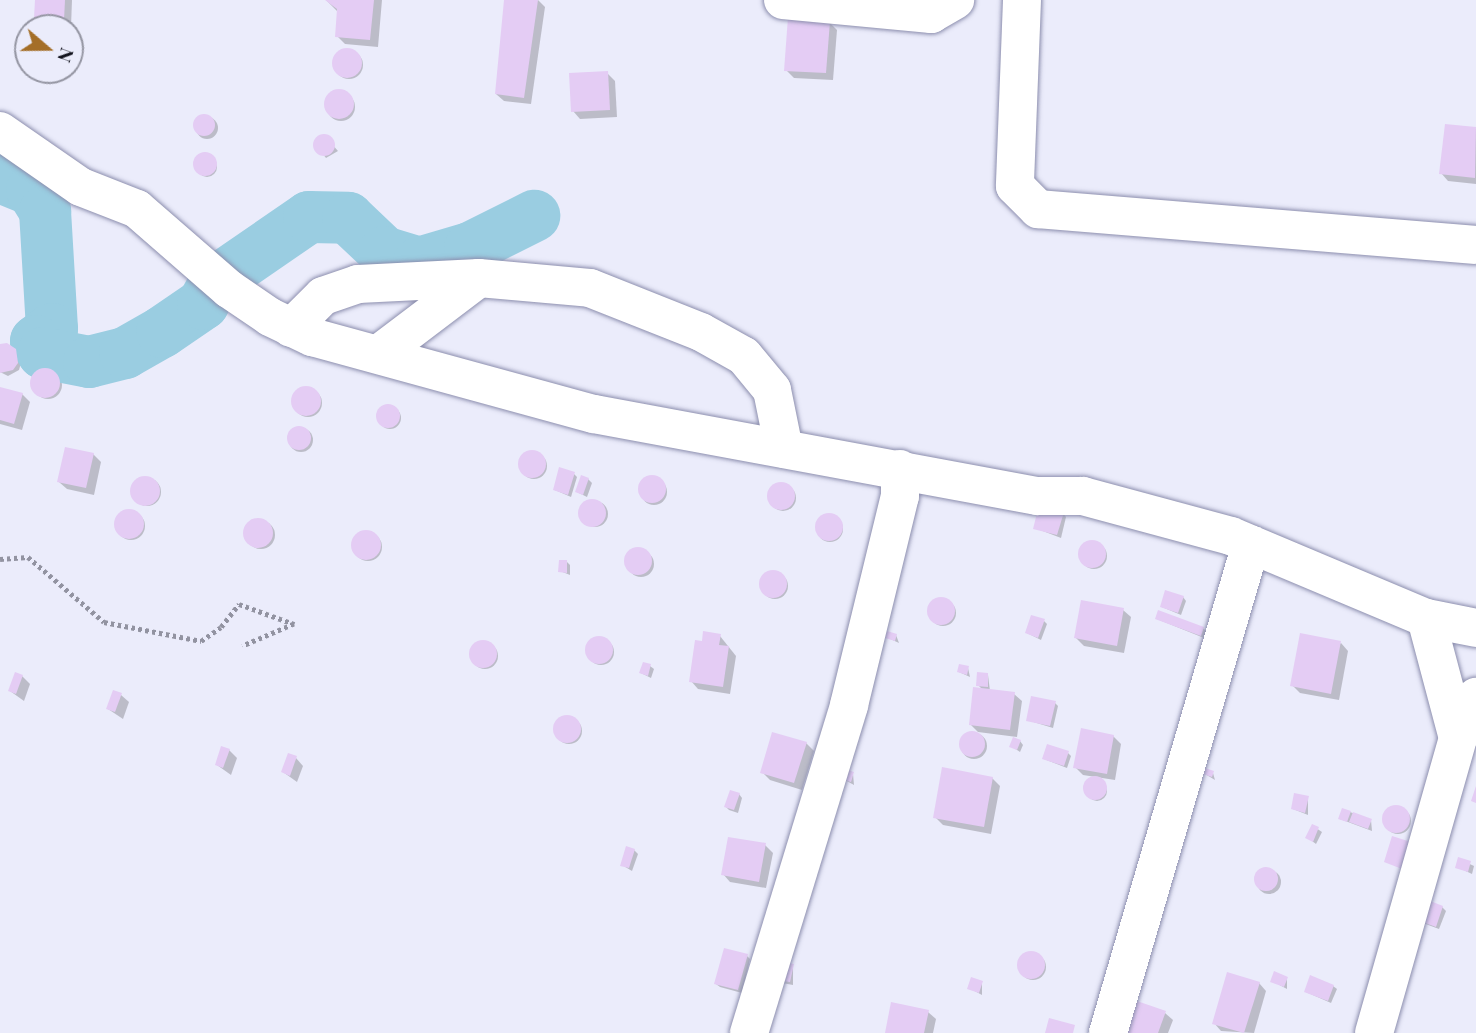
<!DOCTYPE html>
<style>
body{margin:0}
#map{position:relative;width:1476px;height:1033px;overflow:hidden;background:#ebecfb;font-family:"Playfair Display",serif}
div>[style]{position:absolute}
.shadow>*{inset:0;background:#0003}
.round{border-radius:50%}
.river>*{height:52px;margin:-26px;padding:0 26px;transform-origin:26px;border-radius:26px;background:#9acde1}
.building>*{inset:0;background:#e4ccf4}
.path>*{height:4.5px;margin-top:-2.25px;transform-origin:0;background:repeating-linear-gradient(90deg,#9293a1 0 3.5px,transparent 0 7px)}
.roads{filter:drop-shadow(0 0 2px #8c8eae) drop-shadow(0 0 2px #8c8eae)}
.minor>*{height:38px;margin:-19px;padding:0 19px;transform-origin:19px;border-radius:19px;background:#fff}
span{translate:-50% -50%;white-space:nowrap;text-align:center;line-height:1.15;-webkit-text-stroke:7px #ebecfb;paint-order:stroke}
.north{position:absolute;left:14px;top:14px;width:70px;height:70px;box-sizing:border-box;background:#ebecfb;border:2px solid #9495a2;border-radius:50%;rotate:110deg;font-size:19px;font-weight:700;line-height:28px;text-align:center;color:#11121d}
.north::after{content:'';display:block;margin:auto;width:24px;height:32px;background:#a46e28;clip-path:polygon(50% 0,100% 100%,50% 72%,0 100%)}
</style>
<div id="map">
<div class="shadow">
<i style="clip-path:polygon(36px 0,72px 0,71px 27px,44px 25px,36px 17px)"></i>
<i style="clip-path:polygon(326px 0,382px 0,378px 47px,345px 44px,337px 36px,339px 13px)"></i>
<i style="clip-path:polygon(506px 0,538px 0,545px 7px,531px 104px,504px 101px,496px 94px)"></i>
<i style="clip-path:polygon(829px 22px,837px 30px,833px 80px,794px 78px,786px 70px)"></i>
<i class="round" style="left:335px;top:51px;width:28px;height:28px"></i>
<i style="clip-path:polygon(607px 73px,615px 81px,617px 117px,580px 119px,573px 111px)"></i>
<i class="round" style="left:327px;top:93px;width:28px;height:28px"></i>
<i class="round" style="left:196px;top:117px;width:22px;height:22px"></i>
<i style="clip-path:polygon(1447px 126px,1476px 129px,1476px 184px,1448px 181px,1441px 173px)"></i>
<i style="clip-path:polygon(325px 136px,338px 151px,326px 158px,316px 145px)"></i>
<i class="round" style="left:197px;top:157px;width:20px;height:20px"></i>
<i style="clip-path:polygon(0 348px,15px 351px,21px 363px,19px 370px,8px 376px,0 372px)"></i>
<i class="round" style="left:34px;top:371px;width:28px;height:28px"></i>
<i style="clip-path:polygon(0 388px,22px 394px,30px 402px,22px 430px,0 424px)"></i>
<i class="round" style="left:294px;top:389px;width:28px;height:28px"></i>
<i class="round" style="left:379px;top:407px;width:22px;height:22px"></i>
<i class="round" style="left:289px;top:428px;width:24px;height:24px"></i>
<i class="round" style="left:521px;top:453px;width:26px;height:26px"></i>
<i style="clip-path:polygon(93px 454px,101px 462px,94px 495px,67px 489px,59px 482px)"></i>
<i style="clip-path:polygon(574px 474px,577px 477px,571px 497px,555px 490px)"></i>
<i class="round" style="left:133px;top:478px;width:28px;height:28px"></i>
<i class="round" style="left:641px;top:479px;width:26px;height:26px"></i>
<i style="clip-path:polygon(588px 479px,592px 483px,587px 497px,577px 492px)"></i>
<i class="round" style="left:770px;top:485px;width:26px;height:26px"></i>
<i class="round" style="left:582px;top:501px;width:26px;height:26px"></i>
<i class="round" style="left:117px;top:512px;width:28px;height:28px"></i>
<i style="clip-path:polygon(1063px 513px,1066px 517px,1061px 538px,1035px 528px)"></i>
<i class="round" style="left:817px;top:516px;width:26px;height:26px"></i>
<i class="round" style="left:247px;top:521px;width:28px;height:28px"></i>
<i class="round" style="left:354px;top:533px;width:28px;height:28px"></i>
<i class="round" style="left:1081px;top:543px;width:26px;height:26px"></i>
<i class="round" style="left:628px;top:551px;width:26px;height:26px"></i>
<i style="clip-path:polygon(567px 562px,570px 565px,570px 575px,560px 571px)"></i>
<i class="round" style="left:762px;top:573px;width:26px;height:26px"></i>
<i style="clip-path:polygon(1183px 597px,1186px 601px,1181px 615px,1162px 607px)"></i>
<i class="round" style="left:930px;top:600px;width:26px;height:26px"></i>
<i style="clip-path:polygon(1123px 610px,1131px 617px,1124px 653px,1084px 646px,1076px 638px)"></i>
<i style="clip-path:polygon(1157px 619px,1203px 628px,1207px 632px,1204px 638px)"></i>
<i style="clip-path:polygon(1044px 621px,1047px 624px,1041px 640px,1027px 633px)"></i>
<i style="clip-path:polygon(896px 635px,899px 643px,886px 637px)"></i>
<i style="clip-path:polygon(720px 636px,736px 656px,730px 694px,698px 689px,691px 681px,703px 643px)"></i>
<i class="round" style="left:588px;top:639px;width:26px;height:26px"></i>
<i class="round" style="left:472px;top:643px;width:26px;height:26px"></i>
<i style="clip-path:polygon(1341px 643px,1348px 651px,1339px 700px,1300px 693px,1292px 685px)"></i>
<i style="clip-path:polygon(650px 666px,654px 669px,651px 678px,641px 673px)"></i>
<i style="clip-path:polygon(968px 668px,970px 677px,959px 672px)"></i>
<i style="clip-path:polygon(988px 675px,990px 691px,1014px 694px,1022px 701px,1017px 737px,978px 732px,971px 725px,983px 690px,978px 685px)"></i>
<i style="clip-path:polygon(22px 676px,30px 684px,24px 701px,10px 691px)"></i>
<i style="clip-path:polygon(121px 695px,129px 702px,123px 719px,108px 709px)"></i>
<i style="clip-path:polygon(1055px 703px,1058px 706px,1053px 728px,1027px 720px)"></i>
<i class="round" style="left:556px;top:718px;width:26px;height:26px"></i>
<i class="round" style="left:961px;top:733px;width:26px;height:26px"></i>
<i style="clip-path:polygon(1113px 736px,1121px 744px,1115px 780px,1083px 775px,1075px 767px)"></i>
<i style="clip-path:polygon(1020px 741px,1023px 745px,1020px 752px,1011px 746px)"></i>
<i style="clip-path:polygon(806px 743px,814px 751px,802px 790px,770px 780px,762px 772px)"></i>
<i style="clip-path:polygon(229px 750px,237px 758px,231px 775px,217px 765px)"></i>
<i style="clip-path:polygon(1068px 753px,1071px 756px,1067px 768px,1044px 759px)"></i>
<i style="clip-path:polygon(296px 758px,303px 766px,297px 782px,283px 772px)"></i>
<i style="clip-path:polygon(1213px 773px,1215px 780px,1205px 774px)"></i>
<i style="clip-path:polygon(853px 774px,854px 785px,843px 779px)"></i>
<i style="clip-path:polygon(992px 778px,1000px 786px,991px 834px,943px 825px,935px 817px)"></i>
<i class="round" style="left:1087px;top:781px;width:20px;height:20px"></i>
<i style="clip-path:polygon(739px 794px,742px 798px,738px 813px,729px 810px,726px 807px)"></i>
<i style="clip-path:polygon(1308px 797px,1308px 815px,1293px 809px)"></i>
<i class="round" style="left:1385px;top:808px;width:26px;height:26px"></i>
<i style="clip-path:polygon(1350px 812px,1371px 820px,1372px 831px,1340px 819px)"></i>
<i style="clip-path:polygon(1313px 826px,1322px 832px,1316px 844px,1308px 838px)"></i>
<i style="clip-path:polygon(765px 845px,773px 853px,766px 888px,730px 882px,723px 874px)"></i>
<i style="clip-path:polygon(634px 850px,638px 854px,632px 871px,622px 865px)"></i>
<i style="clip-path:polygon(1459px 859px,1474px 866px,1472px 874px,1457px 867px)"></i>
<i class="round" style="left:1257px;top:870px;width:24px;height:24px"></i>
<i style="clip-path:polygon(1442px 907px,1446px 911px,1439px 929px,1423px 923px)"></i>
<i class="round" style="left:1020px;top:954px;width:26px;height:26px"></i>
<i style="clip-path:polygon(747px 956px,750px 959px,742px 993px,720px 987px,716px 984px)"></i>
<i style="clip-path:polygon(793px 965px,793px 985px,782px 983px)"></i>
<i style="clip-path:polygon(1287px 979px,1287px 989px,1272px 981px)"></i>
<i style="clip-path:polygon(982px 983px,982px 995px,969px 988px)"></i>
<i style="clip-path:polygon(1259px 983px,1266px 991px,1254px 1033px,1221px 1031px,1214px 1023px)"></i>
<i style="clip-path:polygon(1333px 986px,1337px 989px,1331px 1003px,1306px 992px)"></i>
<i style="clip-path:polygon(928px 1012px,936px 1019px,933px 1033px,886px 1033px)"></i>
<i style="clip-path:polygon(1165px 1013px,1173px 1020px,1168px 1033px,1126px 1033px)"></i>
</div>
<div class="river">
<i style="left:0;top:177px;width:35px;rotate:22deg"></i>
<i style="left:32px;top:190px;width:25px;rotate:58deg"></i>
<i style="left:45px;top:211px;width:118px;rotate:86.6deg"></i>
<i style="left:52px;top:329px;width:20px;rotate:143deg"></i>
<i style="left:36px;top:341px;width:14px;rotate:60deg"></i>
<i style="left:43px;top:353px;width:47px;rotate:11.1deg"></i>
<i style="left:89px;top:362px;width:37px;rotate:-14deg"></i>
<i style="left:125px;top:353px;width:43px;rotate:-29.6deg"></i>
<i style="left:162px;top:332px;width:50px;rotate:-34.3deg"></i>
<i style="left:203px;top:304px;width:26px;rotate:-61deg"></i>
<i style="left:216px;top:281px;width:113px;rotate:-34.5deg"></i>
<i style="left:309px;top:217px;width:39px;rotate:1deg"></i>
<i style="left:348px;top:218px;width:50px;rotate:43.4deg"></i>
<i style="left:384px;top:252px;width:37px;rotate:17deg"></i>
<i style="left:419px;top:263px;width:53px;rotate:-16.4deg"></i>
<i style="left:470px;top:248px;width:72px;rotate:-26.6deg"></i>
</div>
<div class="building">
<i style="clip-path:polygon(35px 0,65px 0,64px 20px,34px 18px)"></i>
<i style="clip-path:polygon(325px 0,374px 0,370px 40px,335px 37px,337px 9px)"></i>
<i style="clip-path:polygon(504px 0,538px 0,524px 98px,495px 94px)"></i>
<i style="clip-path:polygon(788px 17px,830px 21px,826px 73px,784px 71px)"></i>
<i class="round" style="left:332px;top:48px;width:30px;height:30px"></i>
<i style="clip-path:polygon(608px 71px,610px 110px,571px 112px,569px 73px)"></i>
<i class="round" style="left:324px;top:89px;width:30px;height:30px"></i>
<i class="round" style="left:193px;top:114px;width:22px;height:22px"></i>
<i style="clip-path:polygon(1445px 124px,1476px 127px,1475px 178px,1439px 174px)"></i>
<i class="round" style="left:313px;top:134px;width:22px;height:22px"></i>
<i class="round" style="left:193px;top:152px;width:24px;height:24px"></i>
<i style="clip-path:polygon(7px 343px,16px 349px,18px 363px,13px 370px,0 373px,0 344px)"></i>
<i class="round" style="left:30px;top:368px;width:30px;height:30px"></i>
<i class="round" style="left:291px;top:386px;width:30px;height:30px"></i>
<i style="clip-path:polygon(0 387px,23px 393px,14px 424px,0 420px)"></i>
<i class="round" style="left:376px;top:404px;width:24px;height:24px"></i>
<i class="round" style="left:287px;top:426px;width:24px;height:24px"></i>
<i style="clip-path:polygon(65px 447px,94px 453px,86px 488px,57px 482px)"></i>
<i class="round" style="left:518px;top:450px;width:28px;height:28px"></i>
<i style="clip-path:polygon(559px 467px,575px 472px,568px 495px,553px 490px)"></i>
<i style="clip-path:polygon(581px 475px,589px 478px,583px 495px,575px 492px)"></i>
<i class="round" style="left:638px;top:475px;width:28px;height:28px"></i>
<i class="round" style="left:130px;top:476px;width:30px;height:30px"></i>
<i class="round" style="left:767px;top:482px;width:28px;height:28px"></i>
<i class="round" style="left:578px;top:499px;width:28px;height:28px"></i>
<i style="clip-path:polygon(1039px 505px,1064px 512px,1057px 535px,1033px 529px)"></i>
<i class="round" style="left:114px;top:509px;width:30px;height:30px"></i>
<i class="round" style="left:815px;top:513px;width:28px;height:28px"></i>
<i class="round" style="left:243px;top:518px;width:30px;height:30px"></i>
<i class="round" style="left:351px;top:530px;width:30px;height:30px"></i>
<i class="round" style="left:1078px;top:540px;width:28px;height:28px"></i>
<i class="round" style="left:624px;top:547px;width:28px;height:28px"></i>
<i style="clip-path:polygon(559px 560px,567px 560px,567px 573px,558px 572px)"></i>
<i class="round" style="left:759px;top:570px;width:28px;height:28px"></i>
<i style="clip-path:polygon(1165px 590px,1184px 596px,1178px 613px,1160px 607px)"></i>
<i class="round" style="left:927px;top:597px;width:28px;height:28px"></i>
<i style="clip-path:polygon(1081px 600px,1124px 608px,1117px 646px,1074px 638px)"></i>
<i style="clip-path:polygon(1158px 610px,1204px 627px,1201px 636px,1155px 619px)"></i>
<i style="clip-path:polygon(1031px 615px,1045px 619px,1038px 638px,1025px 633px)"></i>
<i style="clip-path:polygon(703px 631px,721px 634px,719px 645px,729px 646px,723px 687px,689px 682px,695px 640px,702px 641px)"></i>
<i style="clip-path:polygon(887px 631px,897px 634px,895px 641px,885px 638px)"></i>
<i style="clip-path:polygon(1300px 633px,1341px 641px,1331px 694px,1290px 686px)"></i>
<i class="round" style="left:585px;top:636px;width:28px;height:28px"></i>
<i class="round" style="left:469px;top:640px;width:28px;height:28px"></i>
<i style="clip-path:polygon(643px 662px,651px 664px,648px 676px,639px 673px)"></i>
<i style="clip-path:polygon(959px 664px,969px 666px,967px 675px,957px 672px)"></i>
<i style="clip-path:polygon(15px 672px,23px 675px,16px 694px,8px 691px)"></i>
<i style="clip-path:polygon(977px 672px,988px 673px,988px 687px,976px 686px)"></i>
<i style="clip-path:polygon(973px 687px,1015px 692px,1010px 730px,969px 725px)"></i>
<i style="clip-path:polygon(113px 690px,122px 693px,115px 712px,106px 709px)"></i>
<i style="clip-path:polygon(1031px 696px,1056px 701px,1050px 726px,1026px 721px)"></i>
<i class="round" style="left:553px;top:715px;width:28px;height:28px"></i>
<i style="clip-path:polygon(1081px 728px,1114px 735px,1107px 774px,1073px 768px)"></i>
<i class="round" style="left:959px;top:731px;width:26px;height:26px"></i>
<i style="clip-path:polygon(772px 732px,807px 742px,794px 783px,760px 773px)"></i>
<i style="clip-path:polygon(1013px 737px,1021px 740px,1017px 750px,1009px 747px)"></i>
<i style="clip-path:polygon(1047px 744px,1069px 751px,1064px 766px,1042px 759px)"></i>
<i style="clip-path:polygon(221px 746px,230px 749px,223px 768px,215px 765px)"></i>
<i style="clip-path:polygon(288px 753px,297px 756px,290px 776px,281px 772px)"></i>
<i style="clip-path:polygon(942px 767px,993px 777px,984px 827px,933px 818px)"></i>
<i style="clip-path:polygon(1205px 768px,1214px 771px,1212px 777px,1203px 774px)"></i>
<i style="clip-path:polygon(844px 769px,854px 772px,851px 782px,841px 779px)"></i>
<i class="round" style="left:1083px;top:776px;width:24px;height:24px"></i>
<i style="clip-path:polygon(1476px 786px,1476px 803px,1471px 801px)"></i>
<i style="clip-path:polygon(730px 790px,740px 793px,734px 810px,724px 807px)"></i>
<i style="clip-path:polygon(1294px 793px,1309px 796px,1305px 813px,1291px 809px)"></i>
<i class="round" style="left:1382px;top:805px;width:28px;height:28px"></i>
<i style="clip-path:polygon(1342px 808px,1351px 811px,1347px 822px,1338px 819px)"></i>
<i style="clip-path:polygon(1353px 812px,1372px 819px,1368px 829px,1349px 822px)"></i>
<i style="clip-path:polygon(1312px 824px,1319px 827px,1313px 842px,1305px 838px)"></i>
<i style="clip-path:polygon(1392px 836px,1411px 842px,1402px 869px,1384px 862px)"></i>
<i style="clip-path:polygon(728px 837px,766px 843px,759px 882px,721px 875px)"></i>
<i style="clip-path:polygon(626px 846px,635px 849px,629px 868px,620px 866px)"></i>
<i style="clip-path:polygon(1458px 857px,1471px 861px,1468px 872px,1455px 868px)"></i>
<i class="round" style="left:1254px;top:867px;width:24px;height:24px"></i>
<i style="clip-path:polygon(1425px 899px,1443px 906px,1436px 927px,1417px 920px)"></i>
<i style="clip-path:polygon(724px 948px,748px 954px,738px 990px,714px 984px)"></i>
<i class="round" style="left:1017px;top:951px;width:28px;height:28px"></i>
<i style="clip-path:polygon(780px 961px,794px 964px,790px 982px,776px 980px)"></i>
<i style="clip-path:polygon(1274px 971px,1288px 977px,1284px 987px,1270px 982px)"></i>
<i style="clip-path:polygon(1227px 972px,1260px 982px,1244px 1033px,1212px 1024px)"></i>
<i style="clip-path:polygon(1310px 975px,1334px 985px,1328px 1001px,1304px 992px)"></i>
<i style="clip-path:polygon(971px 977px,983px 981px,979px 993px,967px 989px)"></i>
<i style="clip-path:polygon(1134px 1000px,1166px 1011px,1158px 1033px,1124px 1033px)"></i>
<i style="clip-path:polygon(891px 1002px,929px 1010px,924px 1033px,885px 1033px)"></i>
<i style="clip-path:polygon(1049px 1018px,1075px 1025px,1073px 1033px,1045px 1033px)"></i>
</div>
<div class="path">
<i style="left:0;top:559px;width:28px;rotate:-4deg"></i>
<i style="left:28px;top:557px;width:100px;rotate:40.5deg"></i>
<i style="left:104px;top:622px;width:99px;rotate:11.1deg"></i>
<i style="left:201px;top:641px;width:24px;rotate:-35deg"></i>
<i style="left:221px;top:627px;width:29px;rotate:-52deg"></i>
<i style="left:239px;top:604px;width:59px;rotate:20deg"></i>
<i style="left:294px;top:624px;width:56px;rotate:156.7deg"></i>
</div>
<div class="roads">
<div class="minor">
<i style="left:783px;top:0;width:149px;rotate:5.4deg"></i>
<i style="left:931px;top:14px;width:28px;rotate:-30deg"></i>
<i style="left:1022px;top:0;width:186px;rotate:92.2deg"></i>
<i style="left:1015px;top:186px;width:33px;rotate:45deg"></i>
<i style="left:1038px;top:209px;width:439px;rotate:4.7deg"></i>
<i style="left:0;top:131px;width:98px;rotate:34.7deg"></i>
<i style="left:81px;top:187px;width:60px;rotate:21.4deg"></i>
<i style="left:137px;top:209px;width:122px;rotate:41deg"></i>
<i style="left:229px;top:289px;width:50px;rotate:34.3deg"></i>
<i style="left:270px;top:317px;width:47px;rotate:25.5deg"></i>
<i style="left:312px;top:337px;width:292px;rotate:15.3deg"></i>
<i style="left:594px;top:414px;width:451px;rotate:10.5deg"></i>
<i style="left:1037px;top:496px;width:46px"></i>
<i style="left:1083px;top:496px;width:153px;rotate:15.1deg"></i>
<i style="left:1231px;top:536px;width:212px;rotate:22.8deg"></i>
<i style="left:1426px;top:618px;width:51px;rotate:11.3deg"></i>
<i style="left:291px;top:328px;width:45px;rotate:-45deg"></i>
<i style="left:323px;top:296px;width:37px;rotate:-19deg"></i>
<i style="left:358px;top:284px;width:121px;rotate:-2.8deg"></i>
<i style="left:479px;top:278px;width:111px;rotate:5.1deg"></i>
<i style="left:590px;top:288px;width:119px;rotate:21.6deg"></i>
<i style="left:701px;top:332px;width:49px;rotate:29.2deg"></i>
<i style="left:744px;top:356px;width:44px;rotate:50.5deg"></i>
<i style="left:772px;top:390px;width:60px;rotate:78.5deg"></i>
<i style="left:380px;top:353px;width:124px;rotate:-37.1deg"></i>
<i style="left:1426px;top:618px;width:124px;rotate:75.1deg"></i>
<i style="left:749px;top:1033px;width:343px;rotate:-73deg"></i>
<i style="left:849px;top:705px;width:215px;rotate:-76.3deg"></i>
<i style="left:900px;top:496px;width:27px;rotate:-90deg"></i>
<i style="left:1108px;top:1033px;width:509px;rotate:-73.7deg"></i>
<i style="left:1374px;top:1033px;width:307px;rotate:-74.1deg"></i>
<i style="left:1458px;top:738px;width:45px;rotate:-66.3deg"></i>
</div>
</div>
<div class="north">N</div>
</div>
